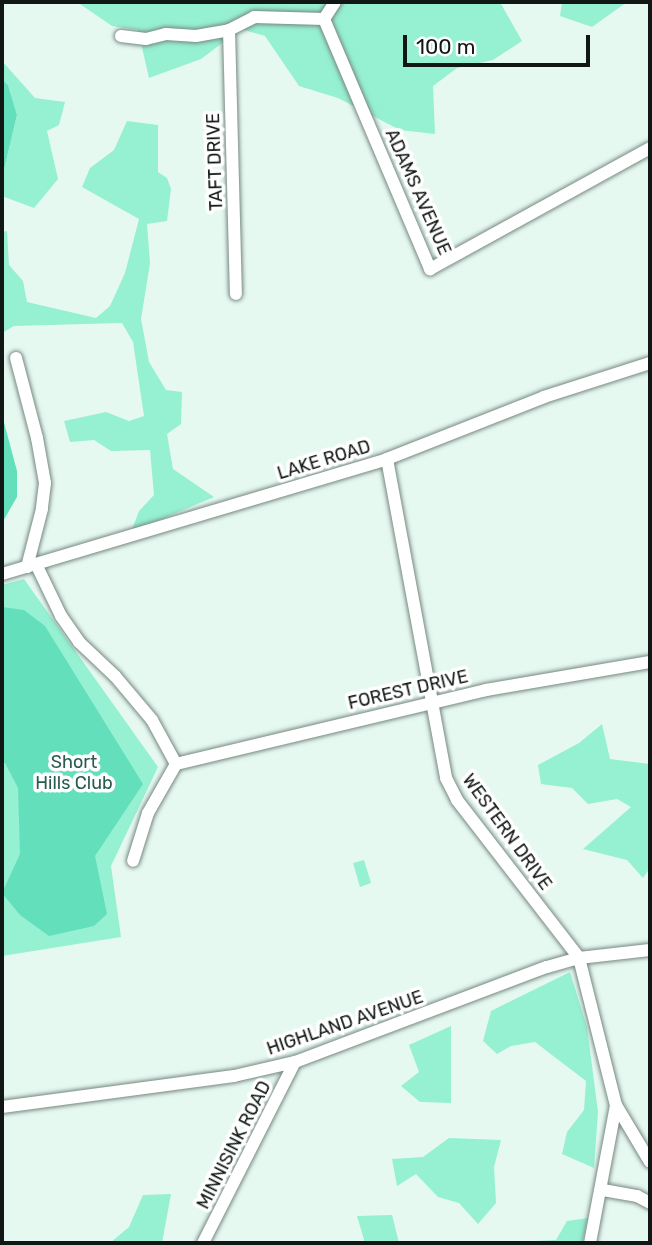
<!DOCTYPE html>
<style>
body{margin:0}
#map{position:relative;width:652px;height:1245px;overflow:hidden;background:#e6f9f1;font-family:Rubik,sans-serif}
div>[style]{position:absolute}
.green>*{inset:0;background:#96f0d2}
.water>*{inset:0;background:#63e0bb}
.roads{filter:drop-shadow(0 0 2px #778882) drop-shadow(0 0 2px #778882)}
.street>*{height:12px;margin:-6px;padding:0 6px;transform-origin:6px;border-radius:6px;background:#fff}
span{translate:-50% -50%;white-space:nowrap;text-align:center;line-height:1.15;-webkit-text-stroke:7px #fff;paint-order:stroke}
.street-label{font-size:18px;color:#111715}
.park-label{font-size:18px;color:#285c4c}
.frame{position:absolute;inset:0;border:4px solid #111715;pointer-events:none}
.scale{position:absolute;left:403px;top:35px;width:187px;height:32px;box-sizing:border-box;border:4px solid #111715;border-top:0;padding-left:9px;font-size:21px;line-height:24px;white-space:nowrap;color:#111715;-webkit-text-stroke:5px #fff;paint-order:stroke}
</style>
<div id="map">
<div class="green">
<i style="clip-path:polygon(77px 2px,500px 2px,522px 41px,493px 60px,457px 68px,433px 86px,435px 134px,400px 130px,338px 98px,299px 86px,265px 36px,241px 29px,201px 59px,149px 78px,138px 30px,112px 26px)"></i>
<i style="clip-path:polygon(562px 2px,627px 2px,592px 27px,560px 16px)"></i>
<i style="clip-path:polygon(2px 61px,35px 98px,65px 102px,59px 125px,47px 131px,58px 179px,34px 208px,2px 196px,2px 178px,17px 115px,8px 85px,2px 79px)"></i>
<i style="clip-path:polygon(127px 121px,158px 125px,158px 172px,167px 178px,171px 189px,167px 221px,147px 224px,150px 263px,141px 319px,149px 362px,166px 390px,182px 392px,181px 424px,167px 434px,173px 469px,214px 497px,131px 532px,139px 511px,154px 495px,150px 450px,111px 451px,94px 440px,70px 442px,64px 421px,106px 412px,129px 421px,144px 416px,133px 342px,122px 323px,14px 326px,2px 333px,2px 232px,7px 231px,9px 265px,23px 281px,27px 302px,96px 318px,110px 306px,125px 273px,139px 219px,82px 187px,90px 168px,114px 150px)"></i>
<i style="clip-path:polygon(24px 579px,158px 767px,111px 866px,121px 937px,2px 956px,2px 585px)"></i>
<i style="clip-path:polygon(602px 724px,610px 759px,650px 764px,650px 868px,643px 878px,627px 860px,583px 849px,631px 807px,617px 799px,588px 804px,572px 788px,541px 784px,538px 765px,579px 743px)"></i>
<i style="clip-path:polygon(364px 860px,371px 883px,360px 887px,353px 863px)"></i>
<i style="clip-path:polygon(570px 972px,587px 1027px,598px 1112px,594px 1168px,562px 1154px,567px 1132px,584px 1110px,586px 1081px,535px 1042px,511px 1046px,497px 1054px,483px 1041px,491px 1011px)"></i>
<i style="clip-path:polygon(451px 1026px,451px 1103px,420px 1102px,401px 1086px,419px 1072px,409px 1045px)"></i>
<i style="clip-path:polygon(449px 1138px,501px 1140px,494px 1167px,496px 1203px,478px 1224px,459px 1203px,438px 1197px,416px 1174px,397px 1186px,392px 1159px,423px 1157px)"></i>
<i style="clip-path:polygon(171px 1194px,162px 1243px,110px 1243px,129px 1227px,143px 1195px)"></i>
<i style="clip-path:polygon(392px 1215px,399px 1243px,365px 1243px,357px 1216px)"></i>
<i style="clip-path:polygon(588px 1218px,582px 1243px,492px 1243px,556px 1240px,567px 1221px)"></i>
</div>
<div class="water">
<i style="clip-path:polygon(2px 79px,8px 85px,17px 115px,2px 178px)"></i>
<i style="clip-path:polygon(2px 415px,17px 471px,17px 497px,2px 523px)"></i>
<i style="clip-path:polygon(2px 607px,24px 610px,45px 626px,143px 784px,95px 856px,107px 914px,94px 926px,49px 936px,20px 915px,2px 893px,20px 854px,18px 788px,5px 763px,2px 763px)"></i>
</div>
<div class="roads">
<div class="street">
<i style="left:324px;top:19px;width:272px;rotate:67deg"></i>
<i style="left:430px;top:269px;width:251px;rotate:-28.8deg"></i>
<i style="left:324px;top:19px;width:20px;rotate:-57deg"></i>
<i style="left:229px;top:30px;width:264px;rotate:88.5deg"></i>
<i style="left:121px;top:36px;width:25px;rotate:7deg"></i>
<i style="left:146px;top:39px;width:21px;rotate:-14deg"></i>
<i style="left:166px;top:34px;width:30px;rotate:4deg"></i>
<i style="left:196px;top:36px;width:34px;rotate:-10deg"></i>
<i style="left:229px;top:30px;width:28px;rotate:-27deg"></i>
<i style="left:254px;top:17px;width:70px;rotate:1.6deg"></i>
<i style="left:16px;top:358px;width:83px;rotate:75.3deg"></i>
<i style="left:37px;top:438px;width:46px;rotate:79.9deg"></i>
<i style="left:45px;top:483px;width:26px;rotate:97deg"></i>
<i style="left:42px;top:509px;width:60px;rotate:104.5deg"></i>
<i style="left:387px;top:459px;width:324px;rotate:79.5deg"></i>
<i style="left:446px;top:778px;width:25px;rotate:63deg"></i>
<i style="left:457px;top:800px;width:200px;rotate:52.3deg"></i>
<i style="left:579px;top:958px;width:152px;rotate:75.9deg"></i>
<i style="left:616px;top:1105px;width:66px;rotate:59.2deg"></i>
<i style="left:36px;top:564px;width:58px;rotate:64.3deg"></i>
<i style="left:61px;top:616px;width:32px;rotate:55deg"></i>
<i style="left:79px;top:642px;width:50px;rotate:43.4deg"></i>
<i style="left:115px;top:676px;width:57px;rotate:49.9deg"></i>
<i style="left:152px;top:720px;width:50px;rotate:61.4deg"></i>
<i style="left:176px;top:764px;width:56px;rotate:119.7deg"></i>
<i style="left:148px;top:813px;width:50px;rotate:107.4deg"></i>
<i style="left:2px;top:574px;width:402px;rotate:-16.6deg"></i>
<i style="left:387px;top:459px;width:169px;rotate:-21.5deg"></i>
<i style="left:544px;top:397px;width:111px;rotate:-17.8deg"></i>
<i style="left:176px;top:764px;width:319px;rotate:-13.4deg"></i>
<i style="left:486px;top:690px;width:166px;rotate:-9.7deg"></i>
<i style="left:2px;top:1107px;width:234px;rotate:-7.6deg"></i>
<i style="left:234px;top:1076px;width:63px;rotate:-12.9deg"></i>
<i style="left:295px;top:1062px;width:269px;rotate:-20.7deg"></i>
<i style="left:547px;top:967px;width:33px;rotate:-16deg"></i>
<i style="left:579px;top:958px;width:71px;rotate:-6.4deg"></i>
<i style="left:603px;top:1190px;width:35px;rotate:10deg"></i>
<i style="left:637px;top:1196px;width:15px;rotate:28deg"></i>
<i style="left:203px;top:1243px;width:203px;rotate:-63.1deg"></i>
<i style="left:590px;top:1243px;width:140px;rotate:-79.3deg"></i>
</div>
</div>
<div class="street-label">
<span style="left:215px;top:162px;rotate:-92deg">TAFT DRIVE</span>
<span style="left:418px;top:192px;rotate:66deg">ADAMS AVENUE</span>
<span style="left:324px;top:460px;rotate:-17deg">LAKE ROAD</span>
<span style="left:408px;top:690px;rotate:-13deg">FOREST DRIVE</span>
<span style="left:507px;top:832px;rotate:54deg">WESTERN DRIVE</span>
<span style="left:345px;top:1023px;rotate:-19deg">HIGHLAND AVENUE</span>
<span style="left:234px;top:1145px;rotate:-63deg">MINNISINK ROAD</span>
</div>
<div class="park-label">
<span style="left:74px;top:773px">Short<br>Hills Club</span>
</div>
<div class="frame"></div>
<div class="scale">100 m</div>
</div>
